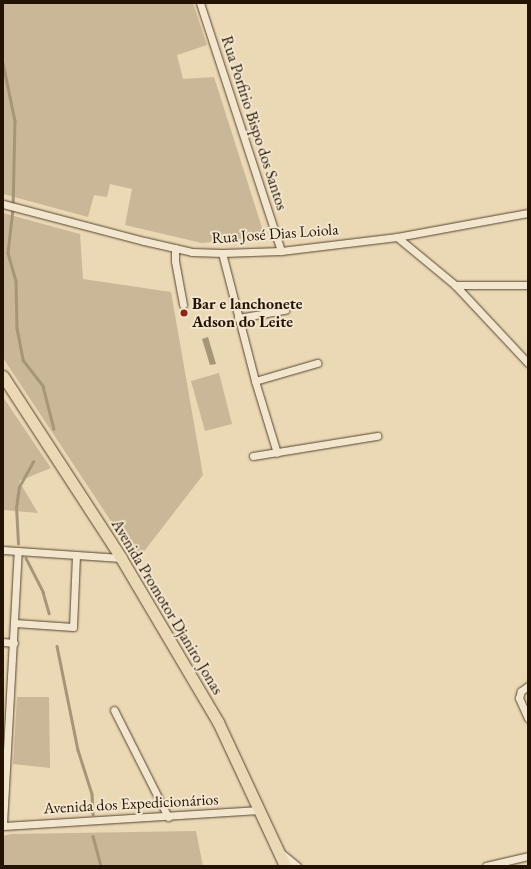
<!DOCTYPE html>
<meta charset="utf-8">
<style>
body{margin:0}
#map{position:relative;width:531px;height:869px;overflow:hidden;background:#ebd8b5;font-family:"EB Garamond",serif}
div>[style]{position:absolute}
.green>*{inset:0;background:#c9b797}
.water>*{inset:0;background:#a79578}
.stream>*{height:2.5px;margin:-1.25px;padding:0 1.25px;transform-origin:1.25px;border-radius:1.25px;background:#a79578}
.roads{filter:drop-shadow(0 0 1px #56442f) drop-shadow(0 0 1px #56442f)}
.street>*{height:7px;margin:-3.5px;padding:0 3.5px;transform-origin:3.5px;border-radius:3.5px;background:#f2e6cf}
.primary>*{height:11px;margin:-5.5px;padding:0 5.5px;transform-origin:5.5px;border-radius:5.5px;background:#ebd8b5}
.dots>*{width:11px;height:11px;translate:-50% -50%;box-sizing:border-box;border:2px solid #f2e6cf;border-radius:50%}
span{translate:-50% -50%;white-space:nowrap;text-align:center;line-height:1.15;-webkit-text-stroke:4px #f2e6cf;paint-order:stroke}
.street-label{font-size:16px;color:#241302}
.poi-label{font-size:16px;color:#241302;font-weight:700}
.left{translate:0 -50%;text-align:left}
.frame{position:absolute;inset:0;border:4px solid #241302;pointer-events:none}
</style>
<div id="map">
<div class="green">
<i style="clip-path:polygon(3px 3px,193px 3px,207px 45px,177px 55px,183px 79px,214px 77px,265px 237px,202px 243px,125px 225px,132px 189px,110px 184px,107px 197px,94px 195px,88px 217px,3px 194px)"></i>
<i style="clip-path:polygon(3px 213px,80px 234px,83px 279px,171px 292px,203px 475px,142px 554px,128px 547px,3px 358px)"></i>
<i style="clip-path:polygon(219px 373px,232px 424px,205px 431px,191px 381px)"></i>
<i style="clip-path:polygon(3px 397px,51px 468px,19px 481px,38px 513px,3px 510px)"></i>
<i style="clip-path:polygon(17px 697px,49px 697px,50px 768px,13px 764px)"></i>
<i style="clip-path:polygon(196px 831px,203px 866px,3px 866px,3px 836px,11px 834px)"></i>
</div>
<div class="water">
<i style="clip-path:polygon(208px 337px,216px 364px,210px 365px,202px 339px)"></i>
</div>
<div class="stream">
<i style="left:3px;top:63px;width:59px;rotate:78.3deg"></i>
<i style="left:15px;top:121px;width:88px;rotate:91.3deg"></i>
<i style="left:13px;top:209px;width:44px;rotate:96.5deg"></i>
<i style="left:8px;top:253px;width:29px;rotate:74deg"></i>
<i style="left:16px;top:281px;width:47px;rotate:88.8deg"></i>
<i style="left:17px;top:328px;width:33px;rotate:79deg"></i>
<i style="left:23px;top:360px;width:33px;rotate:52deg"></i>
<i style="left:43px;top:386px;width:44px;rotate:75.7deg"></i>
<i style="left:18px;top:544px;width:36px;rotate:-93deg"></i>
<i style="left:16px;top:508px;width:21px;rotate:-82deg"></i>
<i style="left:19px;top:487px;width:29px;rotate:-61deg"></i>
<i style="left:26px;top:558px;width:38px;rotate:63deg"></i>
<i style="left:43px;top:592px;width:22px;rotate:74deg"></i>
<i style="left:57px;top:646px;width:106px;rotate:78.6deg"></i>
<i style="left:78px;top:750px;width:46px;rotate:72.3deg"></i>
<i style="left:92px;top:794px;width:20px;rotate:87deg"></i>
<i style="left:93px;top:836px;width:31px;rotate:75deg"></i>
</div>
<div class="roads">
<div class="street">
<i style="left:200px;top:3px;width:261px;rotate:71.9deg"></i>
<i style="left:3px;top:204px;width:146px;rotate:14.7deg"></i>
<i style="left:144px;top:241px;width:49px;rotate:12.9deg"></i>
<i style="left:192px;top:252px;width:30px;rotate:2deg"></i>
<i style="left:222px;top:253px;width:59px;rotate:-1.9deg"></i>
<i style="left:281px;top:251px;width:117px;rotate:-6.9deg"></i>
<i style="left:397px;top:237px;width:133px;rotate:-10.4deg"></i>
<i style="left:397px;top:237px;width:75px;rotate:39.6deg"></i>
<i style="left:455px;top:285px;width:107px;rotate:46.9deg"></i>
<i style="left:175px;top:248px;width:13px;rotate:90deg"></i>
<i style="left:175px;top:261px;width:44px;rotate:79.5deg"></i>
<i style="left:222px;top:253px;width:132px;rotate:75.5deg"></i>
<i style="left:255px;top:381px;width:75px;rotate:73deg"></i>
<i style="left:455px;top:285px;width:73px"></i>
<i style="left:238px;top:318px;width:48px;rotate:-9.7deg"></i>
<i style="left:255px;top:381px;width:65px;rotate:-16.2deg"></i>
<i style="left:253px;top:456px;width:126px;rotate:-9.2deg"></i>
<i style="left:3px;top:550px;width:118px;rotate:3.9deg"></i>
<i style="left:15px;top:623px;width:58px;rotate:3.9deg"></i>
<i style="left:73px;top:627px;width:72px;rotate:-87.6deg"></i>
<i style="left:3px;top:642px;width:11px;rotate:5deg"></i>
<i style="left:528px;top:686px;width:9px;rotate:144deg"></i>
<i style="left:521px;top:691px;width:7px;rotate:106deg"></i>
<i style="left:519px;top:698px;width:22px;rotate:66deg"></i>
<i style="left:114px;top:710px;width:120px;rotate:63.2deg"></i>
<i style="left:3px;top:824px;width:273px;rotate:-86.9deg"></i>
<i style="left:3px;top:826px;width:257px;rotate:-3.6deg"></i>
<i style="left:280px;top:852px;width:22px;rotate:39deg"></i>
<i style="left:486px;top:866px;width:43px;rotate:-13.4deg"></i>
</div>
<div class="primary">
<i style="left:3px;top:376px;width:217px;rotate:57deg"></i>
<i style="left:121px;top:558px;width:191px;rotate:59.4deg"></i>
<i style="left:218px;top:722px;width:159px;rotate:65deg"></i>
</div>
</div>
<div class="dots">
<i style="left:184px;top:313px;background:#8f2418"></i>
</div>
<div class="street-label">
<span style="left:254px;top:123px;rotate:72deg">Rua Porfirio Bispo dos Santos</span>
<span style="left:275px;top:234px;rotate:-4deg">Rua José Dias Loiola</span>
<span style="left:167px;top:607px;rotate:59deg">Avenida Promotor Djaniro Jonas</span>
<span style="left:131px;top:804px;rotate:-3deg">Avenida dos Expedicionários</span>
</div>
<div class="poi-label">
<span class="left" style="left:192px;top:313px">Bar e lanchonete<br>Adson do Leite</span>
</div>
<div class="frame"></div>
</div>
